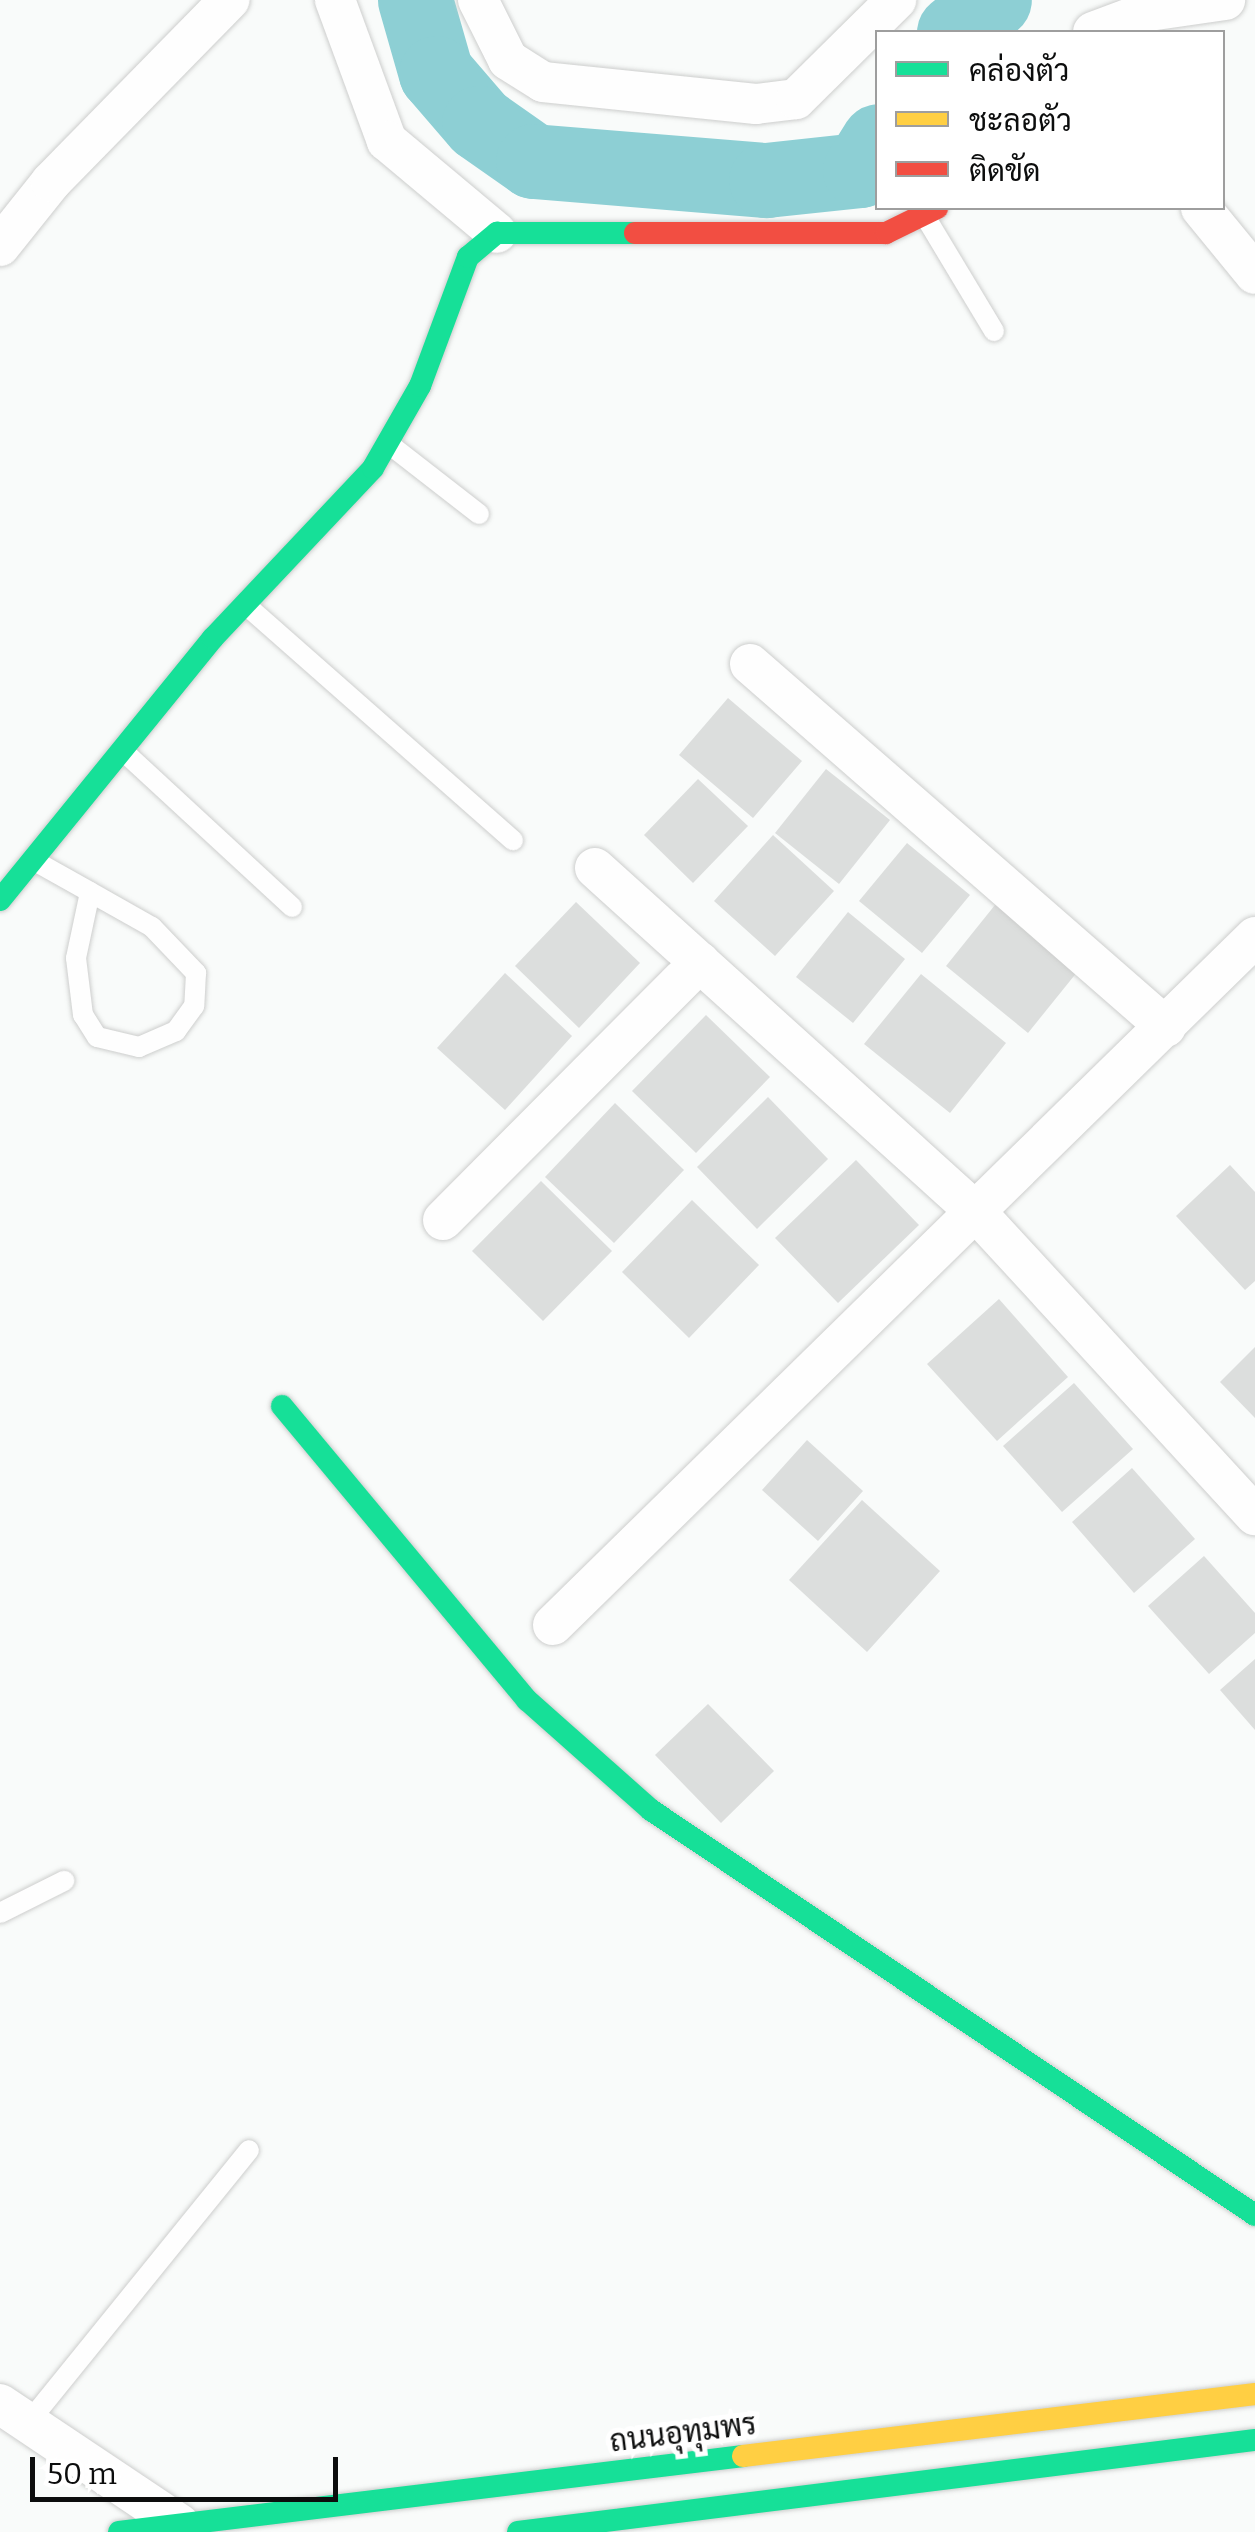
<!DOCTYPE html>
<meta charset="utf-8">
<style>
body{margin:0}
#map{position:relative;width:1255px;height:2532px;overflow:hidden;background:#f9fbfa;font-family:Bitter,Sarabun,serif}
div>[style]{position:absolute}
.river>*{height:75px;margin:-37.5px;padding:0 37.5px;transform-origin:37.5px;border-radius:37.5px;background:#8dcfd4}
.building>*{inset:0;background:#dcdedd}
.roads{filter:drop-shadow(0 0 2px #cdcecd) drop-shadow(0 0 2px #cdcecd)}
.lane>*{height:20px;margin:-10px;padding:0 10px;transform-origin:10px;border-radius:10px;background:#fefefe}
.street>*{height:40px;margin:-20px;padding:0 20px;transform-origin:20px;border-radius:20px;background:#fefefe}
.fast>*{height:22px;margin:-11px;padding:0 11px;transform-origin:11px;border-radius:11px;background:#16e098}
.slow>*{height:22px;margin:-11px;padding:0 11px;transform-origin:11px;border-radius:11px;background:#ffcf43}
.jam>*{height:22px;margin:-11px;padding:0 11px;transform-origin:11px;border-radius:11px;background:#f24e42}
span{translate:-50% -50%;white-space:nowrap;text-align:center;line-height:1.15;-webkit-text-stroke:10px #fff;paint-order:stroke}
.street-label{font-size:30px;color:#0c0d0d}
.legend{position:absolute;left:875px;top:30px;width:350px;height:180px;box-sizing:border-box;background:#fff;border:2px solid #9e9e9e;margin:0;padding:12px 18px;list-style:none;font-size:30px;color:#0c0d0d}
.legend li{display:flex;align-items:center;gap:20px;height:50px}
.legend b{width:50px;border:2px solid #9e9e9e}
.scale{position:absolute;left:30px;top:2457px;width:308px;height:45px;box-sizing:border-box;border:5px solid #0c0d0d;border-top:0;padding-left:12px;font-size:30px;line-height:35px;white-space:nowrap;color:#0c0d0d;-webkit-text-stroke:8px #fff;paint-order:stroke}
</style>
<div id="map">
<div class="river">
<i style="left:415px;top:0;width:76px;rotate:74deg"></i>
<i style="left:436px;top:73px;width:66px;rotate:49.3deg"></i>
<i style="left:479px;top:123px;width:66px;rotate:35.1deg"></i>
<i style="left:533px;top:161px;width:234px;rotate:4.7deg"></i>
<i style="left:766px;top:180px;width:95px;rotate:-6.1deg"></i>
<i style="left:860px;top:170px;width:34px;rotate:-58deg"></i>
<i style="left:954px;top:32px;width:51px;rotate:-38.7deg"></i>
</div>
<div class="building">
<i style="clip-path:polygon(728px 698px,802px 761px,753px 818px,679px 755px)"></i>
<i style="clip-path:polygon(826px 769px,890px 820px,839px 884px,775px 833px)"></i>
<i style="clip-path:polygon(698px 779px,748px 826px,693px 883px,644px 835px)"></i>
<i style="clip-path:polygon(773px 835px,834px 891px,775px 956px,714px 901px)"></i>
<i style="clip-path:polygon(907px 843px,970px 895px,922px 953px,859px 901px)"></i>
<i style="clip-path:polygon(999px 900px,1082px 966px,1028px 1033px,946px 966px)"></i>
<i style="clip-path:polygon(576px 902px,640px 963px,579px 1028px,515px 966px)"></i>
<i style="clip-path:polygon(848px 912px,905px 959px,853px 1023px,796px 977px)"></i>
<i style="clip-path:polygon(505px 973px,572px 1036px,505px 1110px,437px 1048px)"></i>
<i style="clip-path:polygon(921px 974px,1006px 1043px,950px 1113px,864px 1044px)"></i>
<i style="clip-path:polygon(706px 1015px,770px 1077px,696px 1153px,632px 1091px)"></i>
<i style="clip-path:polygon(768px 1097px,828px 1159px,757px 1229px,697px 1167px)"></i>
<i style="clip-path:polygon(615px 1103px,684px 1170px,614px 1243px,545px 1177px)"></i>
<i style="clip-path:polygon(856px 1160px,919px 1225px,838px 1303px,775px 1238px)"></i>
<i style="clip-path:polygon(1230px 1165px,1255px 1192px,1255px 1281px,1245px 1290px,1176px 1216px)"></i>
<i style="clip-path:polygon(541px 1181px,612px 1251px,543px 1321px,472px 1251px)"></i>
<i style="clip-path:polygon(692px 1200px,759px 1265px,689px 1338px,622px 1272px)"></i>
<i style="clip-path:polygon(999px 1299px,1068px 1377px,997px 1441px,927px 1364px)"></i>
<i style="clip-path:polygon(1255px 1347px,1255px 1418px,1220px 1382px)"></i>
<i style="clip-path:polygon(1074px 1383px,1133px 1449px,1062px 1512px,1003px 1446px)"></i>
<i style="clip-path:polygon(807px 1440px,863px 1491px,818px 1541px,762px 1490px)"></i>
<i style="clip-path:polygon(1132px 1468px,1195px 1539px,1134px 1593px,1072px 1522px)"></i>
<i style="clip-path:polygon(862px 1500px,940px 1571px,867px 1652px,789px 1580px)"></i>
<i style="clip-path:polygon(1204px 1556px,1255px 1613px,1255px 1633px,1209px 1674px,1148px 1606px)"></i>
<i style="clip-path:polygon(1255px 1659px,1255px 1730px,1220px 1690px)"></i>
<i style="clip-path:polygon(708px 1704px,774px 1771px,721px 1823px,655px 1755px)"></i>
</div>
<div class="roads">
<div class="lane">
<i style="left:926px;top:218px;width:132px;rotate:59deg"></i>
<i style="left:389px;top:444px;width:114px;rotate:37.9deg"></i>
<i style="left:246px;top:605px;width:356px;rotate:41.4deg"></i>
<i style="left:123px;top:751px;width:230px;rotate:42.7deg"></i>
<i style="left:33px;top:860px;width:65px;rotate:29.3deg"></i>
<i style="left:90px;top:892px;width:71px;rotate:29.4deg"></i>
<i style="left:152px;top:927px;width:64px;rotate:46.3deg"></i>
<i style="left:196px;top:973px;width:33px;rotate:93deg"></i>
<i style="left:194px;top:1006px;width:31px;rotate:126deg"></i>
<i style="left:176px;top:1031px;width:40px;rotate:156.6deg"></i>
<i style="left:139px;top:1047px;width:43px;rotate:-166.6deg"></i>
<i style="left:97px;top:1037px;width:26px;rotate:-122deg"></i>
<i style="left:83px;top:1015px;width:57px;rotate:-97deg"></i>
<i style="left:76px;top:958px;width:67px;rotate:-78deg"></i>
<i style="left:0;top:1913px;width:72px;rotate:-26.6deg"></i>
<i style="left:28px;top:2423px;width:351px;rotate:-51deg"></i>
</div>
<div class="street">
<i style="left:335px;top:0;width:150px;rotate:69.8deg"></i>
<i style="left:387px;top:141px;width:143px;rotate:39.9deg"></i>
<i style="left:478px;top:0;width:67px;rotate:63.4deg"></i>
<i style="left:508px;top:60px;width:41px;rotate:32.2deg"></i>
<i style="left:543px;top:82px;width:214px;rotate:5.9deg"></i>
<i style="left:756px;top:104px;width:40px;rotate:-7.1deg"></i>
<i style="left:796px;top:99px;width:141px;rotate:-44.7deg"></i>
<i style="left:1093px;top:32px;width:60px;rotate:-20.6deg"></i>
<i style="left:1149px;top:11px;width:77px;rotate:-8.2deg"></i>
<i style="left:1201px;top:208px;width:85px;rotate:50.7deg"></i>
<i style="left:0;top:246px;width:82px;rotate:-51.4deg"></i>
<i style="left:51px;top:182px;width:255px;rotate:-45.6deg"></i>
<i style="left:750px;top:664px;width:552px;rotate:41.11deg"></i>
<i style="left:595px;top:868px;width:513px;rotate:42.08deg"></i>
<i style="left:976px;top:1212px;width:412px;rotate:47.4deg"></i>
<i style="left:443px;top:1220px;width:364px;rotate:-45.1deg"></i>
<i style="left:553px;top:1625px;width:983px;rotate:-44.42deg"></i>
<i style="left:0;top:2404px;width:216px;rotate:33.8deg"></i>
</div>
<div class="fast">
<i style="left:0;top:900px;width:338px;rotate:-50.9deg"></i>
<i style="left:213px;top:638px;width:233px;rotate:-46.7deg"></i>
<i style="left:373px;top:468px;width:95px;rotate:-60.2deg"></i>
<i style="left:420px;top:386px;width:138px;rotate:-69.6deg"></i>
<i style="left:468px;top:257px;width:38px;rotate:-40deg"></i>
<i style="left:497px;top:233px;width:138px"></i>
<i style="left:282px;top:1406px;width:383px;rotate:50.2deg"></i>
<i style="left:527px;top:1700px;width:166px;rotate:41.6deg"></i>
<i style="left:651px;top:1810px;width:727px;rotate:33.84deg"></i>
<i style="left:119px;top:2532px;width:629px;rotate:-6.94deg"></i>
<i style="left:518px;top:2532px;width:743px;rotate:-7.12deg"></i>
</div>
<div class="slow">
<i style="left:743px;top:2456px;width:516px;rotate:-6.9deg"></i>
</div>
<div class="jam">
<i style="left:635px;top:233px;width:251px"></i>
<i style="left:886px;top:233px;width:57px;rotate:-26.1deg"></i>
</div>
</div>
<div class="street-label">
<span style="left:683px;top:2433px;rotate:-7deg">ถนนอุทุมพร</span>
</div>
<ul class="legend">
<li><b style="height:12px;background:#16e098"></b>คล่องตัว</li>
<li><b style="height:12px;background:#ffcf43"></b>ชะลอตัว</li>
<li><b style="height:12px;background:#f24e42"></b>ติดขัด</li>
</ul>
<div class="scale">50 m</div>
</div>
